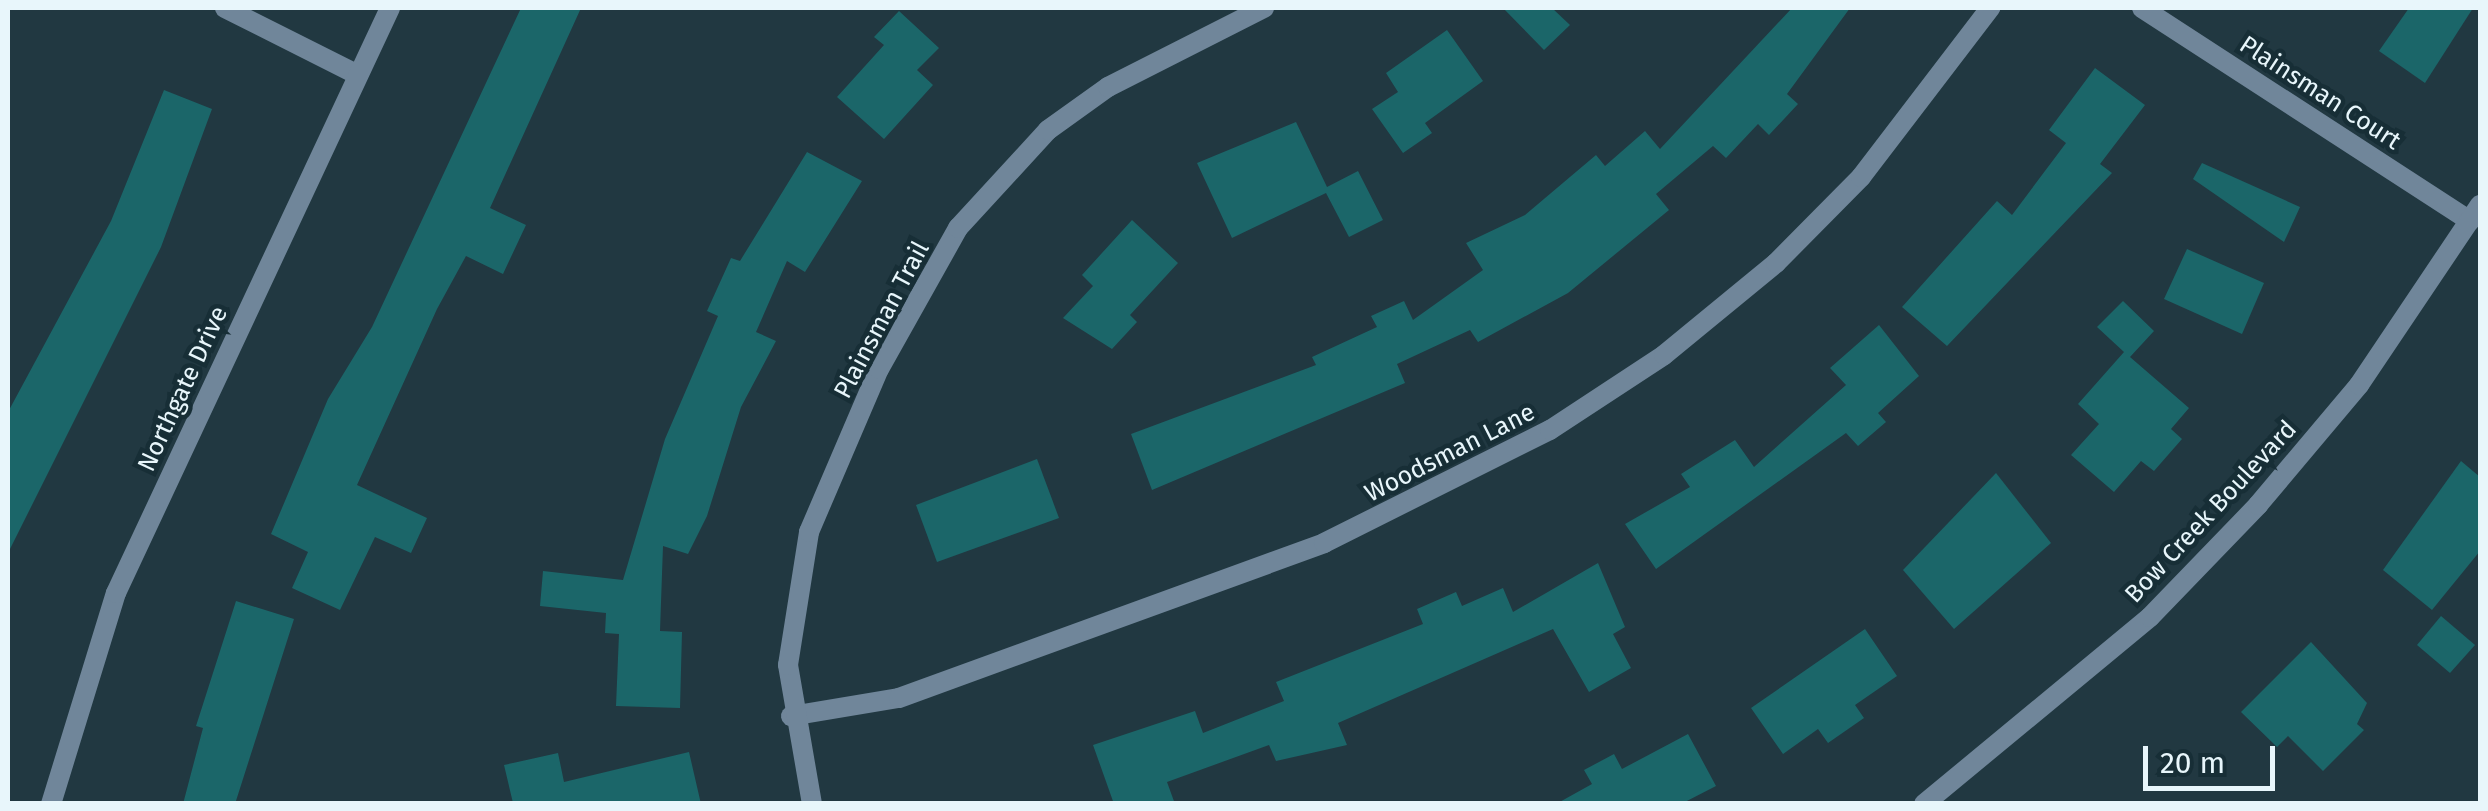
<!DOCTYPE html>
<style>
body{margin:0}
#map{position:relative;width:2488px;height:811px;overflow:hidden;background:#213841;font-family:"Fira Sans",sans-serif}
div>[style]{position:absolute}
.building>*{inset:0;background:#1b6669}
.minor>*{height:20px;margin:-10px;padding:0 10px;transform-origin:10px;border-radius:10px;background:#70869a}
.tertiary>*{height:20px;margin:-10px;padding:0 10px;transform-origin:10px;border-radius:10px;background:#70869a}
span{translate:-50% -50%;white-space:nowrap;text-align:center;line-height:1.15;-webkit-text-stroke:9px #172e36;paint-order:stroke}
.street-label{font-size:25px;color:#e8f6fb}
.frame{position:absolute;inset:0;border:10px solid #e8f6fb;pointer-events:none}
.scale{position:absolute;left:2143px;top:746px;width:132px;height:45px;box-sizing:border-box;border:5px solid #e8f6fb;border-top:0;padding-left:12px;font-size:30px;line-height:35px;white-space:nowrap;color:#e8f6fb;-webkit-text-stroke:8px #172e36;paint-order:stroke}
</style>
<div id="map">
<div class="building">
<i style="clip-path:polygon(521px 8px,581px 8px,490px 208px,526px 225px,503px 274px,466px 256px,437px 309px,357px 485px,427px 518px,411px 553px,375px 537px,340px 610px,292px 588px,308px 552px,271px 534px,328px 399px,372px 327px)"></i>
<i style="clip-path:polygon(1503px 8px,1552px 8px,1570px 25px,1544px 50px)"></i>
<i style="clip-path:polygon(1792px 8px,1850px 8px,1787px 94px,1798px 104px,1769px 135px,1758px 124px,1726px 158px,1713px 146px,1656px 194px,1669px 210px,1568px 293px,1478px 342px,1470px 330px,1397px 364px,1405px 383px,1152px 490px,1131px 434px,1316px 365px,1312px 357px,1377px 327px,1371px 316px,1404px 301px,1413px 320px,1483px 270px,1466px 243px,1525px 215px,1596px 155px,1605px 166px,1645px 131px,1660px 149px)"></i>
<i style="clip-path:polygon(2409px 8px,2473px 8px,2425px 83px,2379px 51px)"></i>
<i style="clip-path:polygon(899px 11px,939px 48px,917px 70px,933px 85px,884px 139px,837px 97px,884px 45px,874px 37px)"></i>
<i style="clip-path:polygon(1447px 30px,1483px 81px,1425px 123px,1432px 133px,1403px 153px,1372px 109px,1398px 92px,1386px 73px)"></i>
<i style="clip-path:polygon(2095px 68px,2145px 105px,2100px 164px,2112px 173px,1947px 346px,1902px 307px,1997px 201px,2012px 215px,2066px 143px,2049px 130px)"></i>
<i style="clip-path:polygon(164px 90px,212px 109px,161px 247px,8px 553px,8px 412px,111px 221px)"></i>
<i style="clip-path:polygon(1296px 122px,1327px 187px,1358px 171px,1383px 220px,1349px 237px,1326px 193px,1232px 238px,1197px 163px)"></i>
<i style="clip-path:polygon(807px 152px,862px 181px,805px 272px,787px 261px,756px 332px,776px 341px,741px 407px,707px 516px,688px 554px,663px 546px,660px 631px,682px 632px,680px 708px,616px 706px,619px 634px,605px 633px,606px 613px,540px 606px,543px 571px,623px 580px,665px 439px,718px 316px,707px 311px,731px 258px,740px 261px)"></i>
<i style="clip-path:polygon(2202px 163px,2300px 207px,2284px 242px,2193px 179px)"></i>
<i style="clip-path:polygon(1132px 220px,1178px 263px,1130px 315px,1137px 322px,1112px 349px,1063px 318px,1093px 286px,1082px 275px)"></i>
<i style="clip-path:polygon(2187px 249px,2264px 283px,2242px 334px,2164px 299px)"></i>
<i style="clip-path:polygon(2123px 301px,2154px 331px,2130px 357px,2189px 408px,2171px 429px,2182px 439px,2154px 471px,2141px 461px,2114px 492px,2071px 455px,2099px 424px,2078px 404px,2124px 352px,2097px 327px)"></i>
<i style="clip-path:polygon(1879px 325px,1919px 376px,1878px 413px,1886px 422px,1858px 446px,1846px 433px,1656px 569px,1625px 524px,1690px 487px,1681px 474px,1735px 440px,1754px 467px,1846px 385px,1830px 368px)"></i>
<i style="clip-path:polygon(1037px 459px,1059px 518px,937px 562px,916px 505px)"></i>
<i style="clip-path:polygon(2461px 461px,2480px 477px,2480px 551px,2432px 610px,2383px 570px)"></i>
<i style="clip-path:polygon(1996px 473px,2051px 543px,1954px 629px,1903px 570px)"></i>
<i style="clip-path:polygon(1598px 563px,1625px 627px,1613px 634px,1631px 668px,1589px 692px,1553px 629px,1338px 723px,1347px 745px,1276px 761px,1269px 745px,1167px 782px,1175px 804px,1114px 804px,1093px 745px,1195px 711px,1203px 733px,1284px 701px,1276px 682px,1423px 624px,1417px 609px,1456px 592px,1462px 606px,1503px 588px,1513px 612px)"></i>
<i style="clip-path:polygon(236px 601px,294px 619px,235px 804px,183px 804px,203px 728px,196px 726px)"></i>
<i style="clip-path:polygon(2441px 616px,2475px 645px,2450px 673px,2417px 645px)"></i>
<i style="clip-path:polygon(1865px 629px,1897px 676px,1855px 705px,1864px 718px,1828px 743px,1818px 729px,1783px 754px,1751px 708px)"></i>
<i style="clip-path:polygon(2311px 642px,2367px 703px,2357px 724px,2364px 730px,2323px 771px,2288px 736px,2277px 747px,2241px 712px)"></i>
<i style="clip-path:polygon(1688px 734px,1716px 786px,1681px 804px,1556px 804px,1592px 784px,1584px 770px,1614px 754px,1622px 769px)"></i>
<i style="clip-path:polygon(689px 752px,701px 804px,513px 803px,504px 765px,558px 753px,564px 782px)"></i>
</div>
<div class="minor">
<i style="left:225px;top:8px;width:149px;rotate:26.7deg"></i>
<i style="left:2142px;top:8px;width:391px;rotate:33deg"></i>
<i style="left:791px;top:716px;width:109px;rotate:-9.5deg"></i>
<i style="left:899px;top:698px;width:452px;rotate:-20deg"></i>
<i style="left:1324px;top:543px;width:253px;rotate:-26.6deg"></i>
<i style="left:1550px;top:430px;width:136px;rotate:-33.3deg"></i>
<i style="left:1664px;top:355px;width:145px;rotate:-39.4deg"></i>
<i style="left:1776px;top:263px;width:121px;rotate:-45.3deg"></i>
<i style="left:1861px;top:177px;width:213px;rotate:-52.6deg"></i>
<i style="left:51px;top:804px;width:221px;rotate:-72.9deg"></i>
<i style="left:116px;top:593px;width:646px;rotate:-64.9deg"></i>
<i style="left:812px;top:804px;width:141px;rotate:-99.8deg"></i>
<i style="left:788px;top:665px;width:135px;rotate:-81deg"></i>
<i style="left:809px;top:532px;width:177px;rotate:-66.8deg"></i>
<i style="left:879px;top:369px;width:162px;rotate:-60.7deg"></i>
<i style="left:958px;top:228px;width:133px;rotate:-47.4deg"></i>
<i style="left:1048px;top:130px;width:74px;rotate:-35.6deg"></i>
<i style="left:1108px;top:87px;width:175px;rotate:-26.9deg"></i>
</div>
<div class="tertiary">
<i style="left:1924px;top:804px;width:293px;rotate:-39.6deg"></i>
<i style="left:2150px;top:617px;width:156px;rotate:-46deg"></i>
<i style="left:2258px;top:505px;width:157px;rotate:-49.9deg"></i>
<i style="left:2359px;top:385px;width:217px;rotate:-56.1deg"></i>
</div>
<div class="street-label">
<span style="left:2320px;top:93px;rotate:33deg">Plainsman Court</span>
<span style="left:882px;top:320px;rotate:-62deg">Plainsman Trail</span>
<span style="left:183px;top:389px;rotate:-65deg">Northgate Drive</span>
<span style="left:1450px;top:453px;rotate:-27deg">Woodsman Lane</span>
<span style="left:2211px;top:512px;rotate:-47deg">Bow Creek Boulevard</span>
</div>
<div class="frame"></div>
<div class="scale">20 m</div>
</div>
